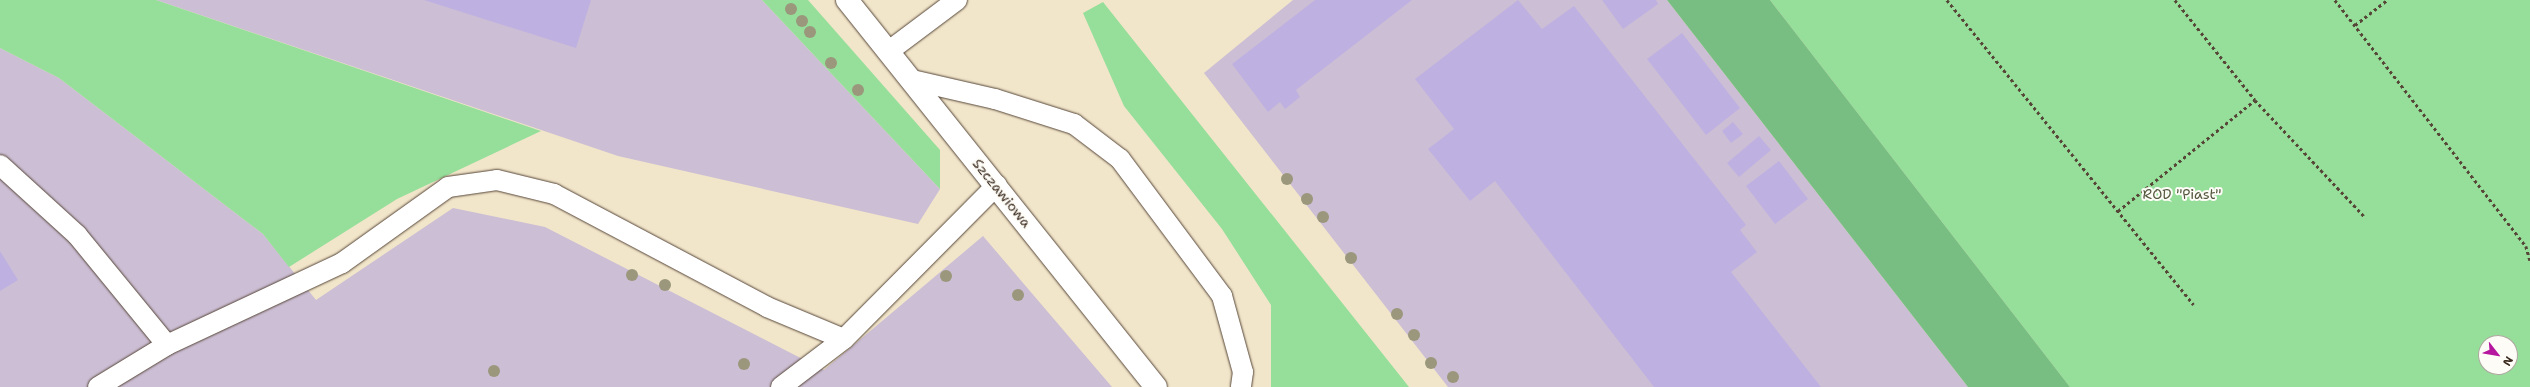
<!DOCTYPE html>
<style>
body{margin:0}
#map{position:relative;width:2530px;height:387px;overflow:hidden;background:#f1e5ca;font-family:"Shantell Sans",sans-serif}
div>[style]{position:absolute}
.industrial>*{inset:0;background:#ccbed4}
.green>*{inset:0;background:#95df9a}
.forest>*{inset:0;background:#78be82}
.building>*{inset:0;background:#beb1e1}
.path>*{height:2.5px;margin-top:-1.25px;transform-origin:0;background:repeating-linear-gradient(90deg,#564638 0 3px,transparent 0 6px)}
.roads{filter:drop-shadow(0 0 1px #564638) drop-shadow(0 0 1px #564638)}
.lane>*{height:20px;margin:-10px;padding:0 10px;transform-origin:10px;border-radius:10px;background:#fff}
.secondary>*{height:22px;margin:-11px;padding:0 11px;transform-origin:11px;border-radius:11px;background:#fff}
.trees>*{width:12px;height:12px;margin:-6px;border-radius:50%;background:#9a977c}
span{translate:-50% -50%;white-space:nowrap;text-align:center;line-height:1.15;-webkit-text-stroke:4px #fdfcf7;paint-order:stroke}
.street-label{font-size:14px;color:#3b2a1e}
.park-label{font-size:14px;color:#52573d}
.north{position:absolute;left:2478px;top:335px;width:40px;height:40px;box-sizing:border-box;background:#fdfcf7;border:1px solid #afa8a0;border-radius:50%;rotate:121deg;font-size:11px;font-weight:700;line-height:16px;text-align:center;color:#3b2a1e}
.north::after{content:'';display:block;margin:auto;width:14px;height:18px;background:#b5179e;clip-path:polygon(50% 0,100% 100%,50% 72%,0 100%)}
</style>
<div id="map">
<div class="industrial">
<i style="clip-path:polygon(156px 0,762px 0,940px 189px,918px 224px,618px 156px)"></i>
<i style="clip-path:polygon(1293px 0,1667px 0,1968px 387px,1448px 387px,1204px 73px)"></i>
<i style="clip-path:polygon(0 48px,59px 78px,263px 234px,316px 300px,453px 208px,545px 227px,824px 370px,983px 236px,1112px 387px,0 387px)"></i>
</div>
<div class="green">
<i style="clip-path:polygon(0 0,156px 0,541px 131px,397px 199px,289px 267px,263px 234px,59px 78px,0 48px)"></i>
<i style="clip-path:polygon(762px 0,808px 0,940px 150px,940px 189px)"></i>
<i style="clip-path:polygon(evenodd,1770px 0,2530px 0,2530px 387px,2070px 387px,1770px 0,2486px 343px,2510px 343px,2510px 367px,2486px 367px,2486px 343px)"></i>
<i style="clip-path:polygon(1103px 2px,1409px 387px,1271px 387px,1271px 305px,1222px 229px,1124px 106px,1083px 13px)"></i>
</div>
<div class="forest">
<i style="clip-path:polygon(1667px 0,1770px 0,2070px 387px,1968px 387px)"></i>
</div>
<div class="building">
<i style="clip-path:polygon(424px 0,591px 0,576px 48px)"></i>
<i style="clip-path:polygon(1315px 0,1412px 0,1296px 90px,1300px 97px,1285px 109px,1280px 102px,1268px 112px,1232px 64px)"></i>
<i style="clip-path:polygon(1518px 0,1542px 29px,1574px 6px,1746px 225px,1740px 230px,1757px 252px,1731px 272px,1821px 387px,1654px 387px,1495px 181px,1470px 201px,1428px 149px,1454px 129px,1415px 79px)"></i>
<i style="clip-path:polygon(1602px 0,1656px 0,1658px 4px,1623px 29px)"></i>
<i style="clip-path:polygon(1682px 33px,1740px 108px,1706px 135px,1647px 59px)"></i>
<i style="clip-path:polygon(1733px 122px,1743px 134px,1731px 143px,1722px 131px)"></i>
<i style="clip-path:polygon(1759px 136px,1771px 150px,1739px 177px,1727px 163px)"></i>
<i style="clip-path:polygon(1779px 161px,1808px 199px,1775px 224px,1746px 186px)"></i>
<i style="clip-path:polygon(0 251px,18px 280px,0 291px)"></i>
</div>
<div class="path">
<i style="left:1947px;top:0;width:392px;rotate:51deg"></i>
<i style="left:2175px;top:0;width:128px;rotate:51.3deg"></i>
<i style="left:2255px;top:100px;width:159px;rotate:46.8deg"></i>
<i style="left:2335px;top:0;width:311px;rotate:52.2deg"></i>
<i style="left:2526px;top:246px;width:15px;rotate:74deg"></i>
<i style="left:2355px;top:25px;width:41px;rotate:-38deg"></i>
<i style="left:2118px;top:211px;width:176px;rotate:-39deg"></i>
</div>
<div class="roads">
<div class="lane">
<i style="left:889px;top:51px;width:85px;rotate:-36.9deg"></i>
<i style="left:912px;top:80px;width:85px;rotate:12.9deg"></i>
<i style="left:995px;top:99px;width:83px;rotate:17.6deg"></i>
<i style="left:1074px;top:124px;width:58px;rotate:37.3deg"></i>
<i style="left:1120px;top:159px;width:171px;rotate:53.3deg"></i>
<i style="left:1222px;top:296px;width:79px;rotate:74.6deg"></i>
<i style="left:1243px;top:372px;width:15px;rotate:98deg"></i>
<i style="left:0;top:165px;width:104px;rotate:42.3deg"></i>
<i style="left:77px;top:235px;width:142px;rotate:50.7deg"></i>
<i style="left:98px;top:387px;width:81px;rotate:-31.3deg"></i>
<i style="left:167px;top:345px;width:193px;rotate:-25.1deg"></i>
<i style="left:342px;top:263px;width:130px;rotate:-35.6deg"></i>
<i style="left:448px;top:187px;width:49px;rotate:-8.1deg"></i>
<i style="left:497px;top:180px;width:59px;rotate:13.8deg"></i>
<i style="left:554px;top:194px;width:241px;rotate:27.9deg"></i>
<i style="left:767px;top:307px;width:83px;rotate:22.6deg"></i>
<i style="left:781px;top:387px;width:79px;rotate:-37.3deg"></i>
<i style="left:844px;top:339px;width:217px;rotate:-45.2deg"></i>
</div>
<div class="secondary">
<i style="left:847px;top:0;width:495px;rotate:51.4deg"></i>
</div>
</div>
<div class="trees">
<i style="left:791px;top:9px"></i>
<i style="left:802px;top:21px"></i>
<i style="left:810px;top:32px"></i>
<i style="left:831px;top:63px"></i>
<i style="left:858px;top:90px"></i>
<i style="left:1287px;top:179px"></i>
<i style="left:1307px;top:199px"></i>
<i style="left:1323px;top:217px"></i>
<i style="left:1351px;top:258px"></i>
<i style="left:632px;top:275px"></i>
<i style="left:946px;top:276px"></i>
<i style="left:665px;top:285px"></i>
<i style="left:1018px;top:295px"></i>
<i style="left:1397px;top:314px"></i>
<i style="left:1414px;top:335px"></i>
<i style="left:1431px;top:363px"></i>
<i style="left:744px;top:364px"></i>
<i style="left:494px;top:371px"></i>
<i style="left:1453px;top:377px"></i>
</div>
<div class="street-label">
<span style="left:1002px;top:193px;rotate:51deg">Szczawiowa</span>
</div>
<div class="park-label">
<span style="left:2182px;top:194px">ROD "Piast"</span>
</div>
<div class="north">N</div>
</div>
